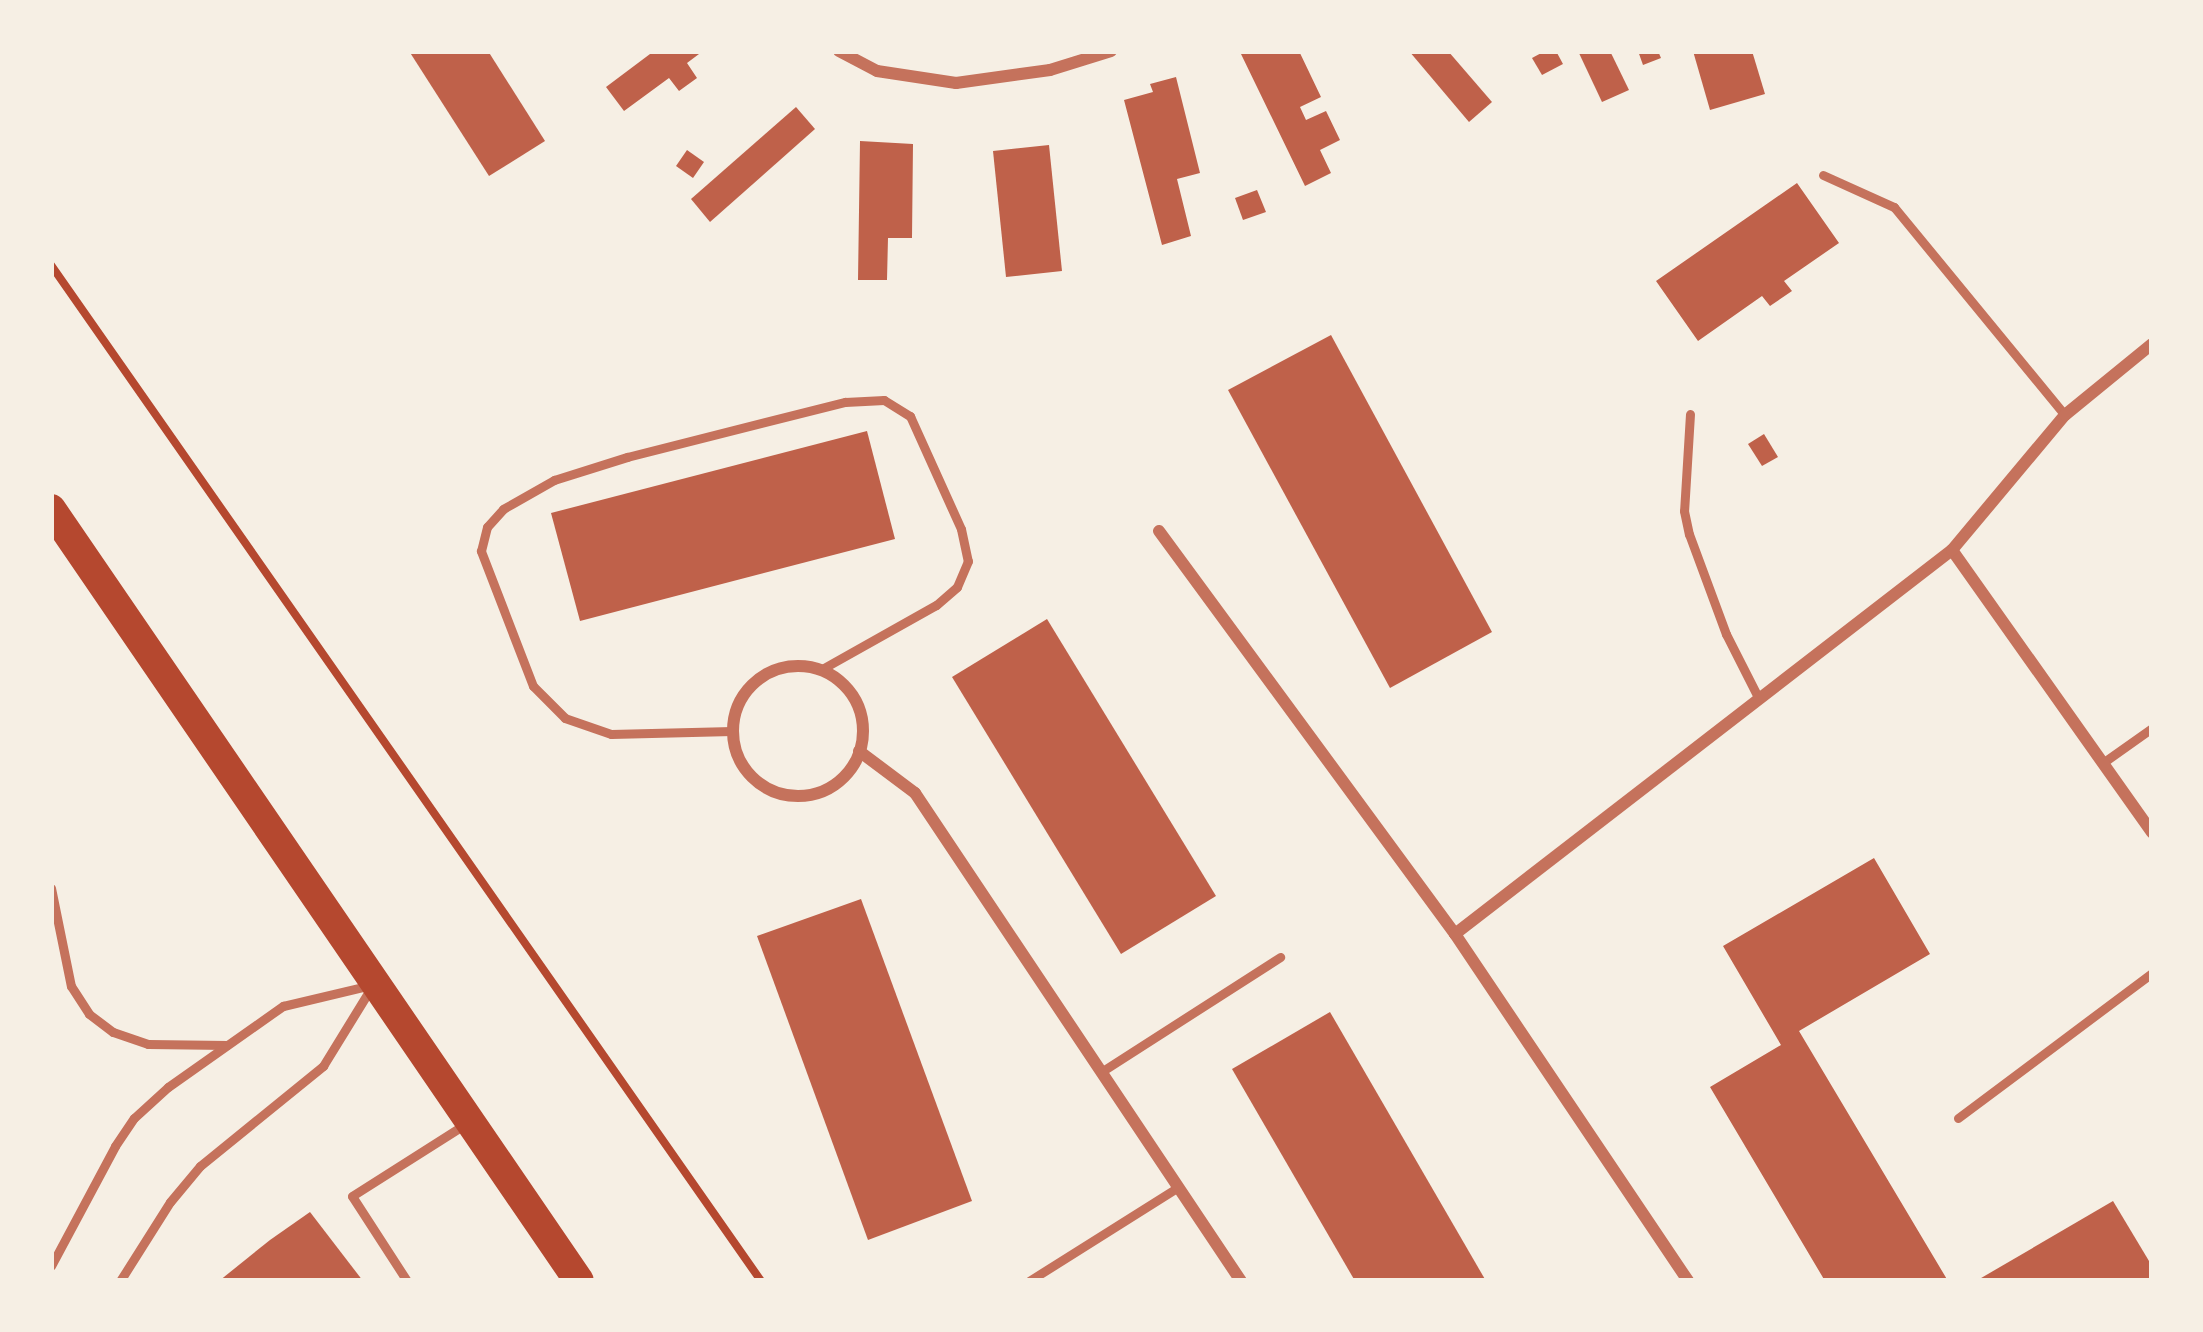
<!DOCTYPE html>
<style>
body{margin:0}
#map{position:relative;width:2203px;height:1332px;overflow:hidden;background:#f6efe4;font-family:Helvetica,sans-serif}
div>[style]{position:absolute}
.building>*{inset:0;background:#bf614a}
.path>*{height:8px;margin:-4px;padding:0 4px;transform-origin:4px;border-radius:4px;background:#b5482f}
.service>*{height:9px;margin:-4.5px;padding:0 4.5px;transform-origin:4.5px;border-radius:4.5px;background:#c5725c}
.minor>*{height:12px;margin:-6px;padding:0 6px;transform-origin:6px;border-radius:6px;background:#c5725c}
.minor>.ring{margin:-6px;padding:0;box-sizing:content-box;background:none;border:12px solid #c5725c;border-radius:50%}
.primary>*{height:30px;margin:-15px;padding:0 15px;transform-origin:15px;border-radius:15px;background:#b5482f}
span{translate:-50% -50%;white-space:nowrap;text-align:center;line-height:1.15;-webkit-text-stroke:12px #f6efe4;paint-order:stroke}
.frame{position:absolute;inset:0;border:54px solid #f6efe4;pointer-events:none}
</style>
<div id="map">
<div class="building">
<i style="clip-path:polygon(409px 51px,488px 51px,545px 141px,489px 176px)"></i>
<i style="clip-path:polygon(654px 51px,703px 51px,687px 63px,697px 78px,679px 91px,669px 78px,624px 111px,606px 87px)"></i>
<i style="clip-path:polygon(1248px 51px,1299px 51px,1321px 97px,1300px 107px,1306px 120px,1326px 111px,1340px 140px,1320px 150px,1331px 173px,1305px 186px,1241px 54px)"></i>
<i style="clip-path:polygon(1409px 51px,1448px 51px,1492px 102px,1469px 122px)"></i>
<i style="clip-path:polygon(1545px 51px,1556px 51px,1563px 64px,1542px 75px,1532px 58px)"></i>
<i style="clip-path:polygon(1578px 51px,1610px 51px,1629px 90px,1602px 102px)"></i>
<i style="clip-path:polygon(1638px 51px,1658px 51px,1661px 58px,1643px 65px)"></i>
<i style="clip-path:polygon(1693px 51px,1752px 51px,1765px 94px,1710px 110px)"></i>
<i style="clip-path:polygon(1176px 77px,1200px 173px,1177px 179px,1191px 236px,1162px 245px,1124px 100px,1153px 92px,1150px 84px)"></i>
<i style="clip-path:polygon(796px 107px,815px 129px,710px 222px,691px 199px)"></i>
<i style="clip-path:polygon(860px 141px,913px 144px,912px 238px,888px 238px,887px 280px,858px 280px)"></i>
<i style="clip-path:polygon(1049px 145px,1062px 271px,1006px 277px,993px 151px)"></i>
<i style="clip-path:polygon(687px 150px,704px 162px,693px 178px,676px 166px)"></i>
<i style="clip-path:polygon(1797px 183px,1839px 243px,1784px 281px,1792px 291px,1770px 306px,1762px 296px,1698px 341px,1656px 281px)"></i>
<i style="clip-path:polygon(1257px 190px,1266px 212px,1243px 220px,1235px 198px)"></i>
<i style="clip-path:polygon(1331px 335px,1492px 632px,1390px 688px,1228px 390px)"></i>
<i style="clip-path:polygon(867px 431px,895px 539px,580px 621px,551px 513px)"></i>
<i style="clip-path:polygon(1764px 434px,1778px 457px,1762px 466px,1748px 444px)"></i>
<i style="clip-path:polygon(1047px 619px,1216px 896px,1121px 954px,952px 677px)"></i>
<i style="clip-path:polygon(1874px 858px,1930px 954px,1799px 1031px,1948px 1281px,1825px 1281px,1710px 1087px,1781px 1045px,1723px 946px)"></i>
<i style="clip-path:polygon(861px 899px,972px 1201px,868px 1240px,757px 936px)"></i>
<i style="clip-path:polygon(1330px 1012px,1486px 1281px,1355px 1281px,1232px 1069px)"></i>
<i style="clip-path:polygon(2113px 1201px,2152px 1266px,2152px 1281px,1976px 1281px)"></i>
<i style="clip-path:polygon(310px 1212px,363px 1281px,219px 1281px,270px 1240px)"></i>
</div>
<div class="path">
<i style="left:51px;top:265px;width:1239px;rotate:55.05deg"></i>
</div>
<div class="service">
<i style="left:1823px;top:175px;width:78px;rotate:24.3deg"></i>
<i style="left:1894px;top:207px;width:269px;rotate:50.6deg"></i>
<i style="left:1690px;top:414px;width:97px;rotate:93.5deg"></i>
<i style="left:1684px;top:511px;width:24px;rotate:78deg"></i>
<i style="left:1689px;top:534px;width:107px;rotate:69.7deg"></i>
<i style="left:1726px;top:634px;width:73px;rotate:63.1deg"></i>
<i style="left:732px;top:731px;width:121px;rotate:178.6deg"></i>
<i style="left:611px;top:734px;width:49px;rotate:-160.8deg"></i>
<i style="left:565px;top:718px;width:45px;rotate:-135deg"></i>
<i style="left:533px;top:686px;width:145px;rotate:-111.1deg"></i>
<i style="left:481px;top:551px;width:25px;rotate:-76deg"></i>
<i style="left:487px;top:527px;width:24px;rotate:-48deg"></i>
<i style="left:503px;top:509px;width:59px;rotate:-29.6deg"></i>
<i style="left:554px;top:480px;width:77px;rotate:-17.5deg"></i>
<i style="left:627px;top:457px;width:225px;rotate:-14.2deg"></i>
<i style="left:845px;top:402px;width:39px;rotate:-3deg"></i>
<i style="left:884px;top:400px;width:31px;rotate:32deg"></i>
<i style="left:910px;top:416px;width:124px;rotate:65.7deg"></i>
<i style="left:961px;top:529px;width:33px;rotate:78deg"></i>
<i style="left:968px;top:561px;width:28px;rotate:113deg"></i>
<i style="left:957px;top:587px;width:28px;rotate:139deg"></i>
<i style="left:936px;top:605px;width:133px;rotate:150.7deg"></i>
<i style="left:2104px;top:762px;width:59px;rotate:-35.3deg"></i>
<i style="left:51px;top:888px;width:100px;rotate:78.5deg"></i>
<i style="left:71px;top:986px;width:33px;rotate:57deg"></i>
<i style="left:89px;top:1014px;width:30px;rotate:37deg"></i>
<i style="left:113px;top:1032px;width:37px;rotate:19deg"></i>
<i style="left:148px;top:1044px;width:79px;rotate:0.7deg"></i>
<i style="left:1101px;top:1072px;width:213px;rotate:-32.7deg"></i>
<i style="left:1958px;top:1118px;width:242px;rotate:-36.8deg"></i>
<i style="left:51px;top:1266px;width:136px;rotate:-61.9deg"></i>
<i style="left:115px;top:1146px;width:34px;rotate:-56deg"></i>
<i style="left:134px;top:1118px;width:46px;rotate:-42.4deg"></i>
<i style="left:168px;top:1087px;width:141px;rotate:-35.2deg"></i>
<i style="left:283px;top:1006px;width:86px;rotate:-13.4deg"></i>
<i style="left:120px;top:1281px;width:93px;rotate:-57.7deg"></i>
<i style="left:170px;top:1202px;width:47px;rotate:-50.2deg"></i>
<i style="left:200px;top:1166px;width:159px;rotate:-39.1deg"></i>
<i style="left:323px;top:1066px;width:92px;rotate:-58.4deg"></i>
<i style="left:407px;top:1281px;width:101px;rotate:-122.9deg"></i>
<i style="left:352px;top:1196px;width:136px;rotate:-32.4deg"></i>
<i style="left:1029px;top:1281px;width:176px;rotate:-32.2deg"></i>
</div>
<div class="minor">
<i style="left:839px;top:51px;width:43px;rotate:27.8deg"></i>
<i style="left:877px;top:71px;width:80px;rotate:8.6deg"></i>
<i style="left:956px;top:83px;width:95px;rotate:-7.9deg"></i>
<i style="left:1050px;top:70px;width:64px;rotate:-17.3deg"></i>
<i style="left:1159px;top:531px;width:500px;rotate:53.7deg"></i>
<i style="left:1455px;top:934px;width:418px;rotate:56.1deg"></i>
<i style="left:1952px;top:550px;width:346px;rotate:54.7deg"></i>
<i class="ring" style="left:733px;top:666px;width:118px;height:118px"></i>
<i style="left:859px;top:751px;width:70px;rotate:36.9deg"></i>
<i style="left:915px;top:793px;width:587px;rotate:56.26deg"></i>
<i style="left:1455px;top:934px;width:628px;rotate:-37.69deg"></i>
<i style="left:1952px;top:550px;width:176px;rotate:-50.1deg"></i>
<i style="left:2065px;top:415px;width:112px;rotate:-39.2deg"></i>
</div>
<div class="primary">
<i style="left:51px;top:509px;width:935px;rotate:55.63deg"></i>
</div>
<div class="frame"></div>
</div>
